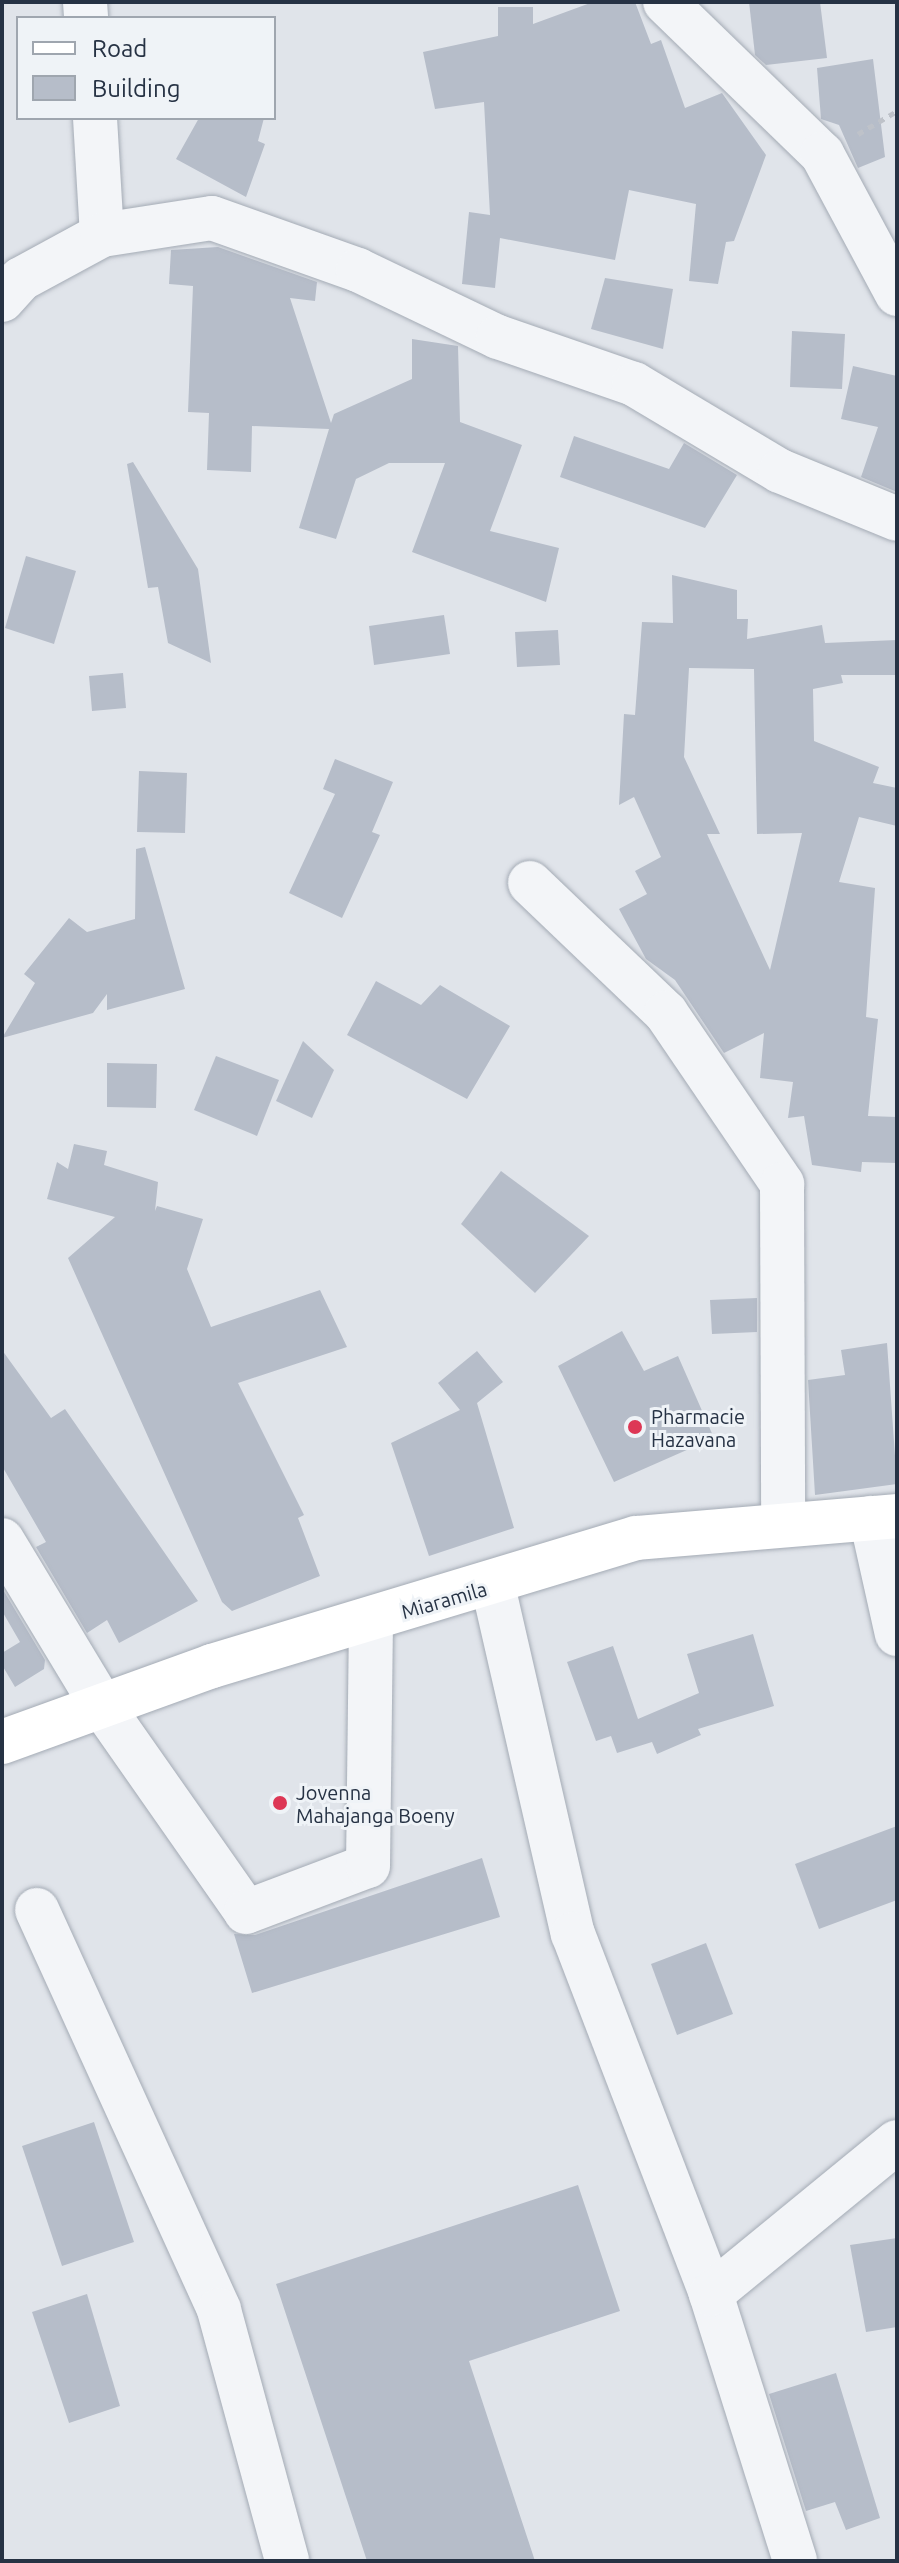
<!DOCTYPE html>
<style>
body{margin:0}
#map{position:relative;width:899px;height:2563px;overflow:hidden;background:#e0e4ea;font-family:Ubuntu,sans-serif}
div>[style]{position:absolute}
.building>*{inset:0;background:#b6bdc9}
.path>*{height:5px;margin-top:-2.5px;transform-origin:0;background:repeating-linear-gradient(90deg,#bec2c9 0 6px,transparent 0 12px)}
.roads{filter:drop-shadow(0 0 2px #a4abb5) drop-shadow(0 0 2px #a4abb5)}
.minor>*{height:44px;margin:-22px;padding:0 22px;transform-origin:22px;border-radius:22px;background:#f3f5f8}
.major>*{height:44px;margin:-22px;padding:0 22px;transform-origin:22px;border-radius:22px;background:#fff}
.dots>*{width:22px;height:22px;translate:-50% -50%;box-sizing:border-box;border:4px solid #eff3f7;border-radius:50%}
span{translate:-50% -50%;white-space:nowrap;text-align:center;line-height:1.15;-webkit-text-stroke:6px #eff3f7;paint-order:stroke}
.poi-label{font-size:20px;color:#263244}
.left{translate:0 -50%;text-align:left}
.street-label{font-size:20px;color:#263244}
.frame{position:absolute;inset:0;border:4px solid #263244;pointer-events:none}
.legend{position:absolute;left:16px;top:16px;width:260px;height:104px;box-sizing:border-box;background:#eff3f7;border:2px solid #9fa6af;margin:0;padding:10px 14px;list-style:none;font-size:24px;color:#263244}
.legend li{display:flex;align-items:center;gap:16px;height:40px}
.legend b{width:40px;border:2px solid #9fa6af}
</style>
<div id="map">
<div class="building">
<i style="clip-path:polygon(593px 2px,635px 2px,651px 44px,661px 40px,685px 108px,722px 93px,766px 155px,734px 241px,726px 242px,718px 284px,689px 281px,696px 204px,629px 190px,615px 260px,500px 238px,495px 288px,462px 284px,469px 212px,490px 215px,484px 102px,435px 109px,423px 52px,498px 36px,498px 7px,533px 7px,533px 24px)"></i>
<i style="clip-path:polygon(749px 2px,820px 2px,827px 58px,766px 65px,755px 55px)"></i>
<i style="clip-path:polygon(873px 59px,885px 157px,858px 168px,839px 125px,821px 119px,817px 68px)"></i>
<i style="clip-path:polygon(199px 118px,264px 118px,258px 141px,265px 144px,246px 197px,176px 159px)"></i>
<i style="clip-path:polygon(218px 247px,317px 282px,315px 301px,290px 298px,331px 423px,334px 414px,412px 379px,412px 339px,458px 346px,460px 422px,522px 445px,490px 531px,559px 548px,546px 602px,412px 552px,445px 463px,389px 463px,356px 479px,336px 539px,299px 528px,329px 429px,252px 426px,251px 472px,207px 470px,209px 413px,188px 412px,193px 286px,169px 284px,171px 250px)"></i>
<i style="clip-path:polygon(605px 278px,673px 289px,663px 349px,591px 329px)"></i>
<i style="clip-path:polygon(792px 331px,845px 334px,842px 389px,790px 387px)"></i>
<i style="clip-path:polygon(853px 366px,897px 376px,897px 492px,861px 477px,878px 427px,841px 419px)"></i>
<i style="clip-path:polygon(574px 436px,669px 469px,684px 443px,737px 475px,705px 528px,560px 477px)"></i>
<i style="clip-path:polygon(133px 462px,198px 569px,211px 663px,168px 643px,158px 587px,148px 588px,127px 464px)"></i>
<i style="clip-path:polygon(26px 556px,76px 571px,54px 644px,5px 628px)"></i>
<i style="clip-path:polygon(evenodd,672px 575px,737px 590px,737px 619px,748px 619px,747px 639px,822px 625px,825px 643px,897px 640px,897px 675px,841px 675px,843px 683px,813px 689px,814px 741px,879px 767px,873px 783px,897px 788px,897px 826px,859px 817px,839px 882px,875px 888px,866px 1017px,878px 1019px,868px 1116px,897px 1117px,897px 1163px,862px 1162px,861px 1172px,812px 1165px,804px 1116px,788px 1118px,793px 1082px,760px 1078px,764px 1033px,724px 1053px,675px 980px,646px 959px,619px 909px,647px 894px,635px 871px,661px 857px,634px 797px,619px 805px,624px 714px,635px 715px,642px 622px,673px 623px,672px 575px,689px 668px,754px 669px,757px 834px,802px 833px,770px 970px,707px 834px,720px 834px,684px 757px,689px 668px)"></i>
<i style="clip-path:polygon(444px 615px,450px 654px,374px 665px,369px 626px)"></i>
<i style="clip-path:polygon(558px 630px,560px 665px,517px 667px,515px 632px)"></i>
<i style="clip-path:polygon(123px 673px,126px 708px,92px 711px,89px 676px)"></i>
<i style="clip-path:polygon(335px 759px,393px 782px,372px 832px,380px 835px,342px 918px,289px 893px,335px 794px,323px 789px)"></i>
<i style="clip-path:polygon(139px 771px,187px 773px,185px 833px,137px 832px)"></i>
<i style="clip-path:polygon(145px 847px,185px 989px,107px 1010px,107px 994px,93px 1013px,2px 1038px,35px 983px,24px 974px,69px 918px,87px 932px,135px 919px,136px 849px)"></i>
<i style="clip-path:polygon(376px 981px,421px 1005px,440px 985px,510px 1026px,467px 1099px,347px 1035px)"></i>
<i style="clip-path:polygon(303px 1041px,334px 1070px,312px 1118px,276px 1101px)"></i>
<i style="clip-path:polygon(216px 1056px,279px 1080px,257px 1136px,194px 1110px)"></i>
<i style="clip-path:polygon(107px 1063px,157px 1064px,156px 1108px,107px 1107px)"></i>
<i style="clip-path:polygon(74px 1144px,107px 1151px,104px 1165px,158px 1182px,155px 1211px,157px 1206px,203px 1219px,187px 1269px,211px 1327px,320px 1290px,347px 1347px,238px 1383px,304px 1515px,298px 1518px,320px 1576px,232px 1611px,222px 1602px,68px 1258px,115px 1217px,47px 1199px,57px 1162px,68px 1169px)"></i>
<i style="clip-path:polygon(501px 1171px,589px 1236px,535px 1293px,461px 1224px)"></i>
<i style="clip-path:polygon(757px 1298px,757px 1332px,712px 1334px,710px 1300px)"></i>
<i style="clip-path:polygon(622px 1331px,644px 1371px,678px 1356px,714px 1438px,614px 1482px,558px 1366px)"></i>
<i style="clip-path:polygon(887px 1343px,897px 1484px,815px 1495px,808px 1380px,845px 1375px,841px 1350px)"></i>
<i style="clip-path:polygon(2px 1350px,51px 1418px,65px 1409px,198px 1601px,119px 1643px,107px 1620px,87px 1633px,36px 1547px,46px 1542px,2px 1466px)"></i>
<i style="clip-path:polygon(477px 1351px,503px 1382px,477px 1403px,514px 1528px,429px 1556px,391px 1443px,460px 1410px,438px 1383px)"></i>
<i style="clip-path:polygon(2px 1588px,45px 1660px,44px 1669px,15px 1687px,2px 1665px,2px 1653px,20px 1642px,2px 1611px)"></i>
<i style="clip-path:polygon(753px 1634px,774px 1706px,698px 1729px,701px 1735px,657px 1754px,652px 1742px,617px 1753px,611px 1736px,596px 1741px,567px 1662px,613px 1646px,638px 1719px,699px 1693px,687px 1654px)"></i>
<i style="clip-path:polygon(897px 1826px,897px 1900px,819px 1929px,795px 1864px)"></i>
<i style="clip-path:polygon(482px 1858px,500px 1917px,252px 1993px,234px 1934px,255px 1935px)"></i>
<i style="clip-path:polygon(706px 1943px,733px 2014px,677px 2035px,651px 1964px)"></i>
<i style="clip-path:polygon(94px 2122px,134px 2242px,62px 2266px,22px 2146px)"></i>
<i style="clip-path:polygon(578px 2185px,620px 2311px,469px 2361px,535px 2561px,367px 2561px,276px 2284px)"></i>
<i style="clip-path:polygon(897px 2238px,897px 2327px,866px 2332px,850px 2245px)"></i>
<i style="clip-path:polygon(87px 2294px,120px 2406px,69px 2423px,32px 2312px)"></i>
<i style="clip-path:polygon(836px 2373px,880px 2518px,846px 2530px,835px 2502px,806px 2511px,769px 2394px)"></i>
</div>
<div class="path">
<i style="left:858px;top:134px;width:45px;rotate:-30.5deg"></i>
</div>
<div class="roads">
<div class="minor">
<i style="left:85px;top:2px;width:16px;rotate:86deg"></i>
<i style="left:665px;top:2px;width:219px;rotate:44.1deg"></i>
<i style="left:822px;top:154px;width:159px;rotate:61.8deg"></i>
<i style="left:95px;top:118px;width:117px;rotate:86.6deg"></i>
<i style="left:2px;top:300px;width:28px;rotate:-48deg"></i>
<i style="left:21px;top:279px;width:92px;rotate:-28.5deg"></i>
<i style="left:102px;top:235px;width:111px;rotate:-8.8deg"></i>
<i style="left:212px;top:218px;width:155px;rotate:19.6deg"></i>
<i style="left:358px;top:270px;width:155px;rotate:25.6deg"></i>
<i style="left:498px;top:337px;width:144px;rotate:19.1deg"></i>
<i style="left:634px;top:384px;width:170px;rotate:30.8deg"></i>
<i style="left:780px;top:471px;width:126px;rotate:22.3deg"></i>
<i style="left:530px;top:883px;width:188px;rotate:43.7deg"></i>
<i style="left:666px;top:1013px;width:207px;rotate:55.8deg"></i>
<i style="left:782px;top:1184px;width:339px;rotate:89.8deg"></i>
<i style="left:871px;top:1518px;width:119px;rotate:77.4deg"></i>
<i style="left:2px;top:1540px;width:194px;rotate:58.9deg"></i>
<i style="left:102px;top:1706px;width:251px;rotate:55deg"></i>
<i style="left:246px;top:1912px;width:130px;rotate:-20.7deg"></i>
<i style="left:368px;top:1866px;width:245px;rotate:-89.3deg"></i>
<i style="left:493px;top:1586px;width:357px;rotate:77.1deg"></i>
<i style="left:573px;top:1934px;width:386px;rotate:69deg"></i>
<i style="left:711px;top:2294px;width:280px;rotate:72.5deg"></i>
<i style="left:37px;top:1910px;width:439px;rotate:65.5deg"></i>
<i style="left:219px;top:2310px;width:260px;rotate:74.8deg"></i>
<i style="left:711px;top:2294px;width:240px;rotate:-39.3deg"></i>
</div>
<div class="major">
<i style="left:2px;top:1742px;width:223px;rotate:-19.9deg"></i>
<i style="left:212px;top:1666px;width:443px;rotate:-16.8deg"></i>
<i style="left:636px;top:1538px;width:262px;rotate:-4.8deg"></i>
</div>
</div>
<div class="dots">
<i style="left:635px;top:1427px;background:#dd3755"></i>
<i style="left:280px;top:1803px;background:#dd3755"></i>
</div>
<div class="poi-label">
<span class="left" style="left:651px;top:1428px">Pharmacie<br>Hazavana</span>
<span class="left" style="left:296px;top:1804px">Jovenna<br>Mahajanga Boeny</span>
</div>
<div class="street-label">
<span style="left:444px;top:1600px;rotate:-16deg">Miaramila</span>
</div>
<div class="frame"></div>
<ul class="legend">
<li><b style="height:10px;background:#fff"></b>Road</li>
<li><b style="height:22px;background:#b6bdc9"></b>Building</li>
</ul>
</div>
